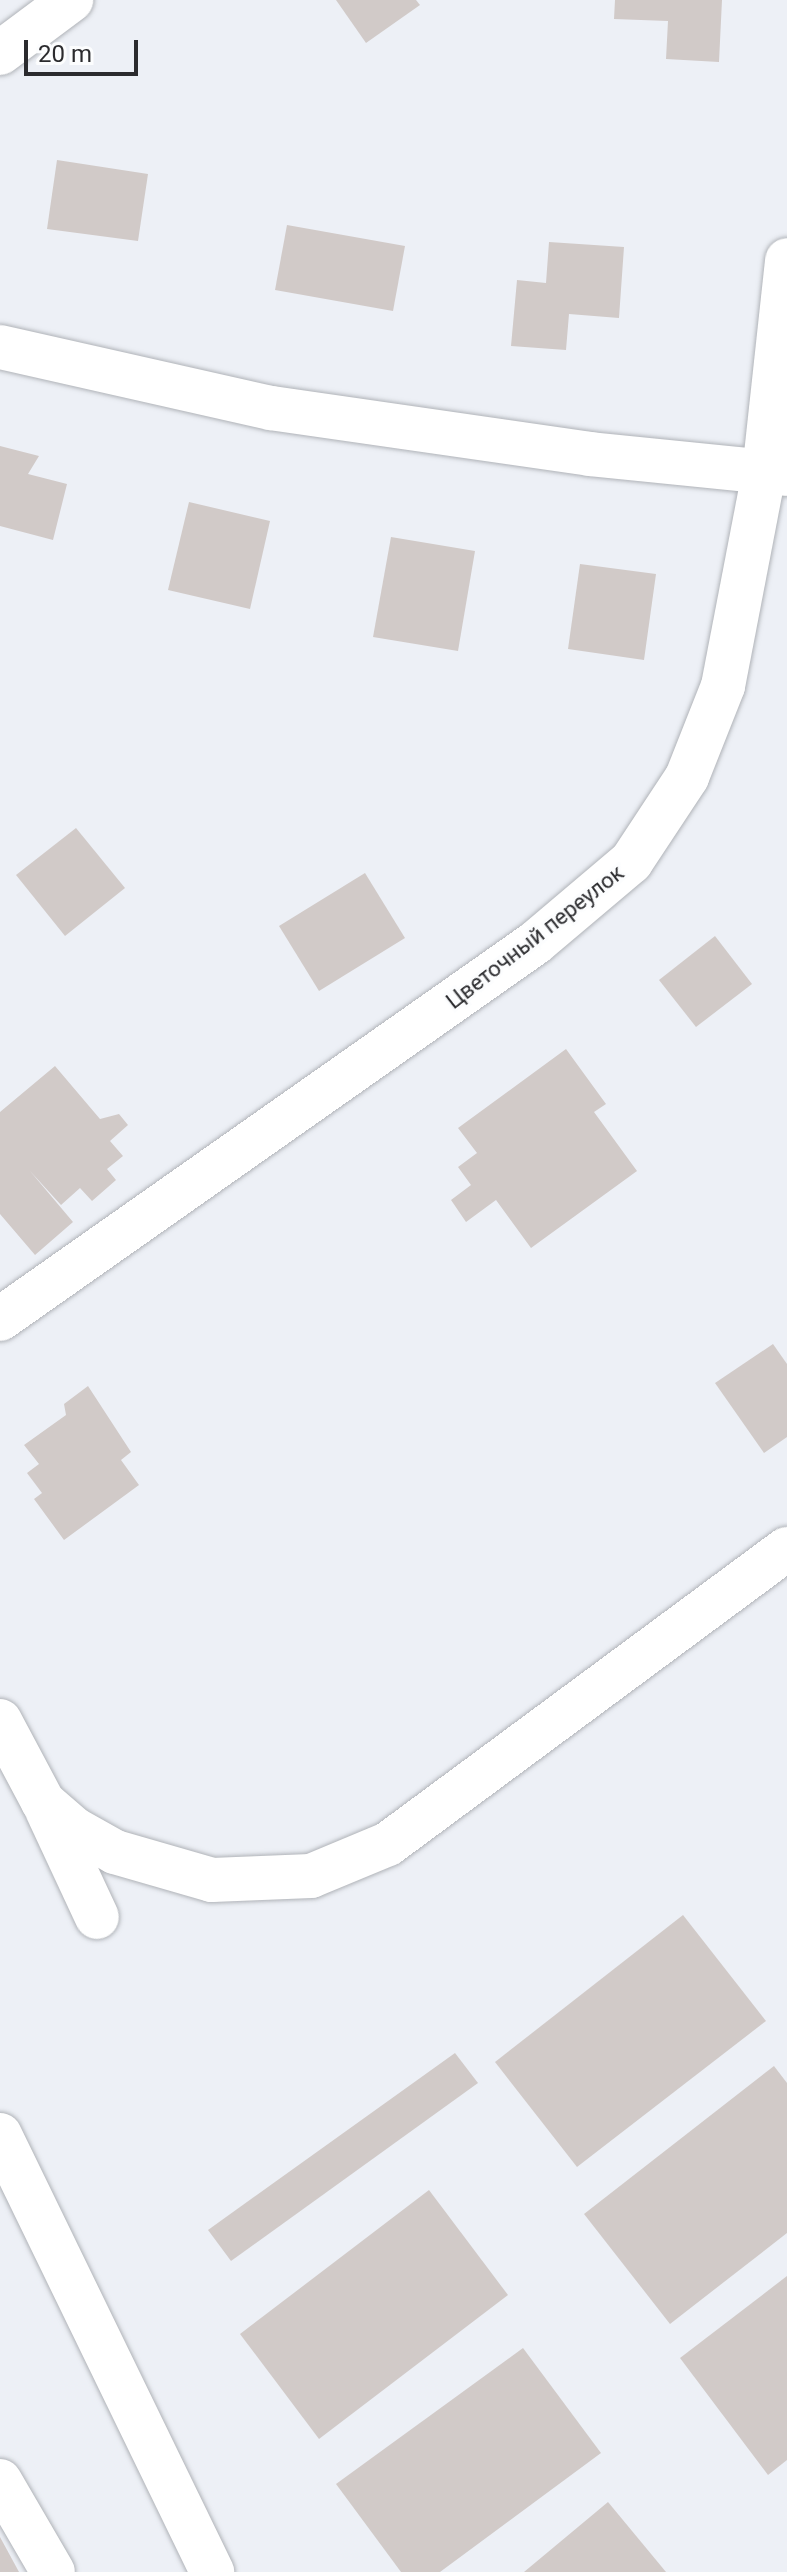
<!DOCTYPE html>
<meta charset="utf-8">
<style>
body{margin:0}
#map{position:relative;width:787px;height:2572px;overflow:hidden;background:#edf0f6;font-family:Roboto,sans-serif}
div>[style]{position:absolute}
.building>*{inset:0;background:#d1cac8}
.roads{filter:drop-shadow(0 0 2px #b0b3b8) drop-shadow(0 0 2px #b0b3b8)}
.minor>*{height:44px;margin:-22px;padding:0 22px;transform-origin:22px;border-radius:22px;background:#fff}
span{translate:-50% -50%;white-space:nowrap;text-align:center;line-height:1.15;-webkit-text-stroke:6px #fcfdfe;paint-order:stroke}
.street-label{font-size:22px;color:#2b2b2e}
.scale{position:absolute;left:24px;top:40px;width:114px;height:36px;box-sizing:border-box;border:4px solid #2b2b2e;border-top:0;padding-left:10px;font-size:24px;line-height:28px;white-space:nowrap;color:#2b2b2e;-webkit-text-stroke:6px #fcfdfe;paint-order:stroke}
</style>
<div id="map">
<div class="building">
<i style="clip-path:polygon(336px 0,416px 0,420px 5px,366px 43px)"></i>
<i style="clip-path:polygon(615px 0,722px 0,719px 62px,666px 59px,668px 21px,614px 19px)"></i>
<i style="clip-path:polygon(57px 160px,148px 174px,138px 241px,47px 229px)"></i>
<i style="clip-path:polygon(287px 225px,405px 246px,393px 311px,275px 290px)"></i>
<i style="clip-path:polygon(549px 242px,624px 247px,619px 318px,569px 314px,566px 350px,511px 346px,517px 280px,546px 283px)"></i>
<i style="clip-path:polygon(0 446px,39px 456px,28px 474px,67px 484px,53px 540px,0 526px)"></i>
<i style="clip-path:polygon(189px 502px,270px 521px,250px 609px,168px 590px)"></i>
<i style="clip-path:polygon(391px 537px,475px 551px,458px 651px,373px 637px)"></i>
<i style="clip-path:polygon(580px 564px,656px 574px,644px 660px,568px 649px)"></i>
<i style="clip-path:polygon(76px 828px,125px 888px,65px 936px,16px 875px)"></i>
<i style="clip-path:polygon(365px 873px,405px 938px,319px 991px,279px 926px)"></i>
<i style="clip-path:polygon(715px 936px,752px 984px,696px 1027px,659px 980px)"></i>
<i style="clip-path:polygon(566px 1049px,606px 1104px,594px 1112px,637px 1171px,531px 1248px,496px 1200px,466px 1222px,451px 1200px,471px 1185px,458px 1167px,477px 1153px,458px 1128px)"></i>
<i style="clip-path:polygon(55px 1066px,100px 1119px,119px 1114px,128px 1125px,110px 1141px,123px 1156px,107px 1169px,116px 1180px,92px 1201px,80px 1188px,61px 1205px,30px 1171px,73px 1222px,35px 1255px,0 1214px,0 1112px)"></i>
<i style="clip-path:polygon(773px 1344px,787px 1364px,787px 1437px,764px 1453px,715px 1383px)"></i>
<i style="clip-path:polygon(88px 1386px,131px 1452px,121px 1460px,139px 1485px,64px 1540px,34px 1499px,42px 1493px,27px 1473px,39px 1464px,24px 1445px,66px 1415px,64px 1404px)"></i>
<i style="clip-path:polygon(683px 1915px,766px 2021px,577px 2167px,495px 2062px)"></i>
<i style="clip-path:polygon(455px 2053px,478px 2083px,231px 2261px,208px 2230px)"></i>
<i style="clip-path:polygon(774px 2066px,787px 2083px,787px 2233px,670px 2324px,584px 2214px)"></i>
<i style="clip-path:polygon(429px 2190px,508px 2295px,319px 2439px,240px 2334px)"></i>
<i style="clip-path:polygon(787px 2276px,787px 2460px,768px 2475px,680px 2358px)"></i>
<i style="clip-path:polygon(523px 2348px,601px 2453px,440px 2572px,401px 2572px,336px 2484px)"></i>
<i style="clip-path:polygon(608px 2502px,666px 2572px,524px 2572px)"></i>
<i style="clip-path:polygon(0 2537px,19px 2572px,0 2572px)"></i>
</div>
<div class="roads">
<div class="minor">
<i style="left:0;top:53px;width:89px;rotate:-36.7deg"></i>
<i style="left:0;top:347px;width:278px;rotate:12.7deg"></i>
<i style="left:271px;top:408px;width:322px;rotate:8.2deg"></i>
<i style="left:590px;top:454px;width:198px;rotate:5.8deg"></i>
<i style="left:0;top:1319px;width:654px;rotate:-35.1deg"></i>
<i style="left:535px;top:943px;width:126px;rotate:-40.2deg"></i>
<i style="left:631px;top:862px;width:102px;rotate:-56.6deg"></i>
<i style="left:687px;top:777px;width:98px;rotate:-68.4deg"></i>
<i style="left:723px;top:686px;width:217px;rotate:-79.1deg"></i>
<i style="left:764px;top:473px;width:214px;rotate:-83.8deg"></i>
<i style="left:0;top:1721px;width:92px;rotate:62deg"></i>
<i style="left:43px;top:1802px;width:41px;rotate:41.1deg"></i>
<i style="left:74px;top:1829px;width:47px;rotate:29.3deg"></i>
<i style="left:115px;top:1852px;width:101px;rotate:16.1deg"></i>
<i style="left:212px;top:1880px;width:99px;rotate:-2.3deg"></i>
<i style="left:311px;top:1876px;width:83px;rotate:-22.6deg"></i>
<i style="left:388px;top:1844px;width:496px;rotate:-36.5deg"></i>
<i style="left:47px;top:1810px;width:118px;rotate:65deg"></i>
<i style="left:0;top:2135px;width:486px;rotate:64.1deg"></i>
<i style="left:0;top:2481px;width:105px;rotate:59.8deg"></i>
</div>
</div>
<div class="street-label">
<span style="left:535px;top:937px;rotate:-38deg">Цветочный переулок</span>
</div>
<div class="scale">20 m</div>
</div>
